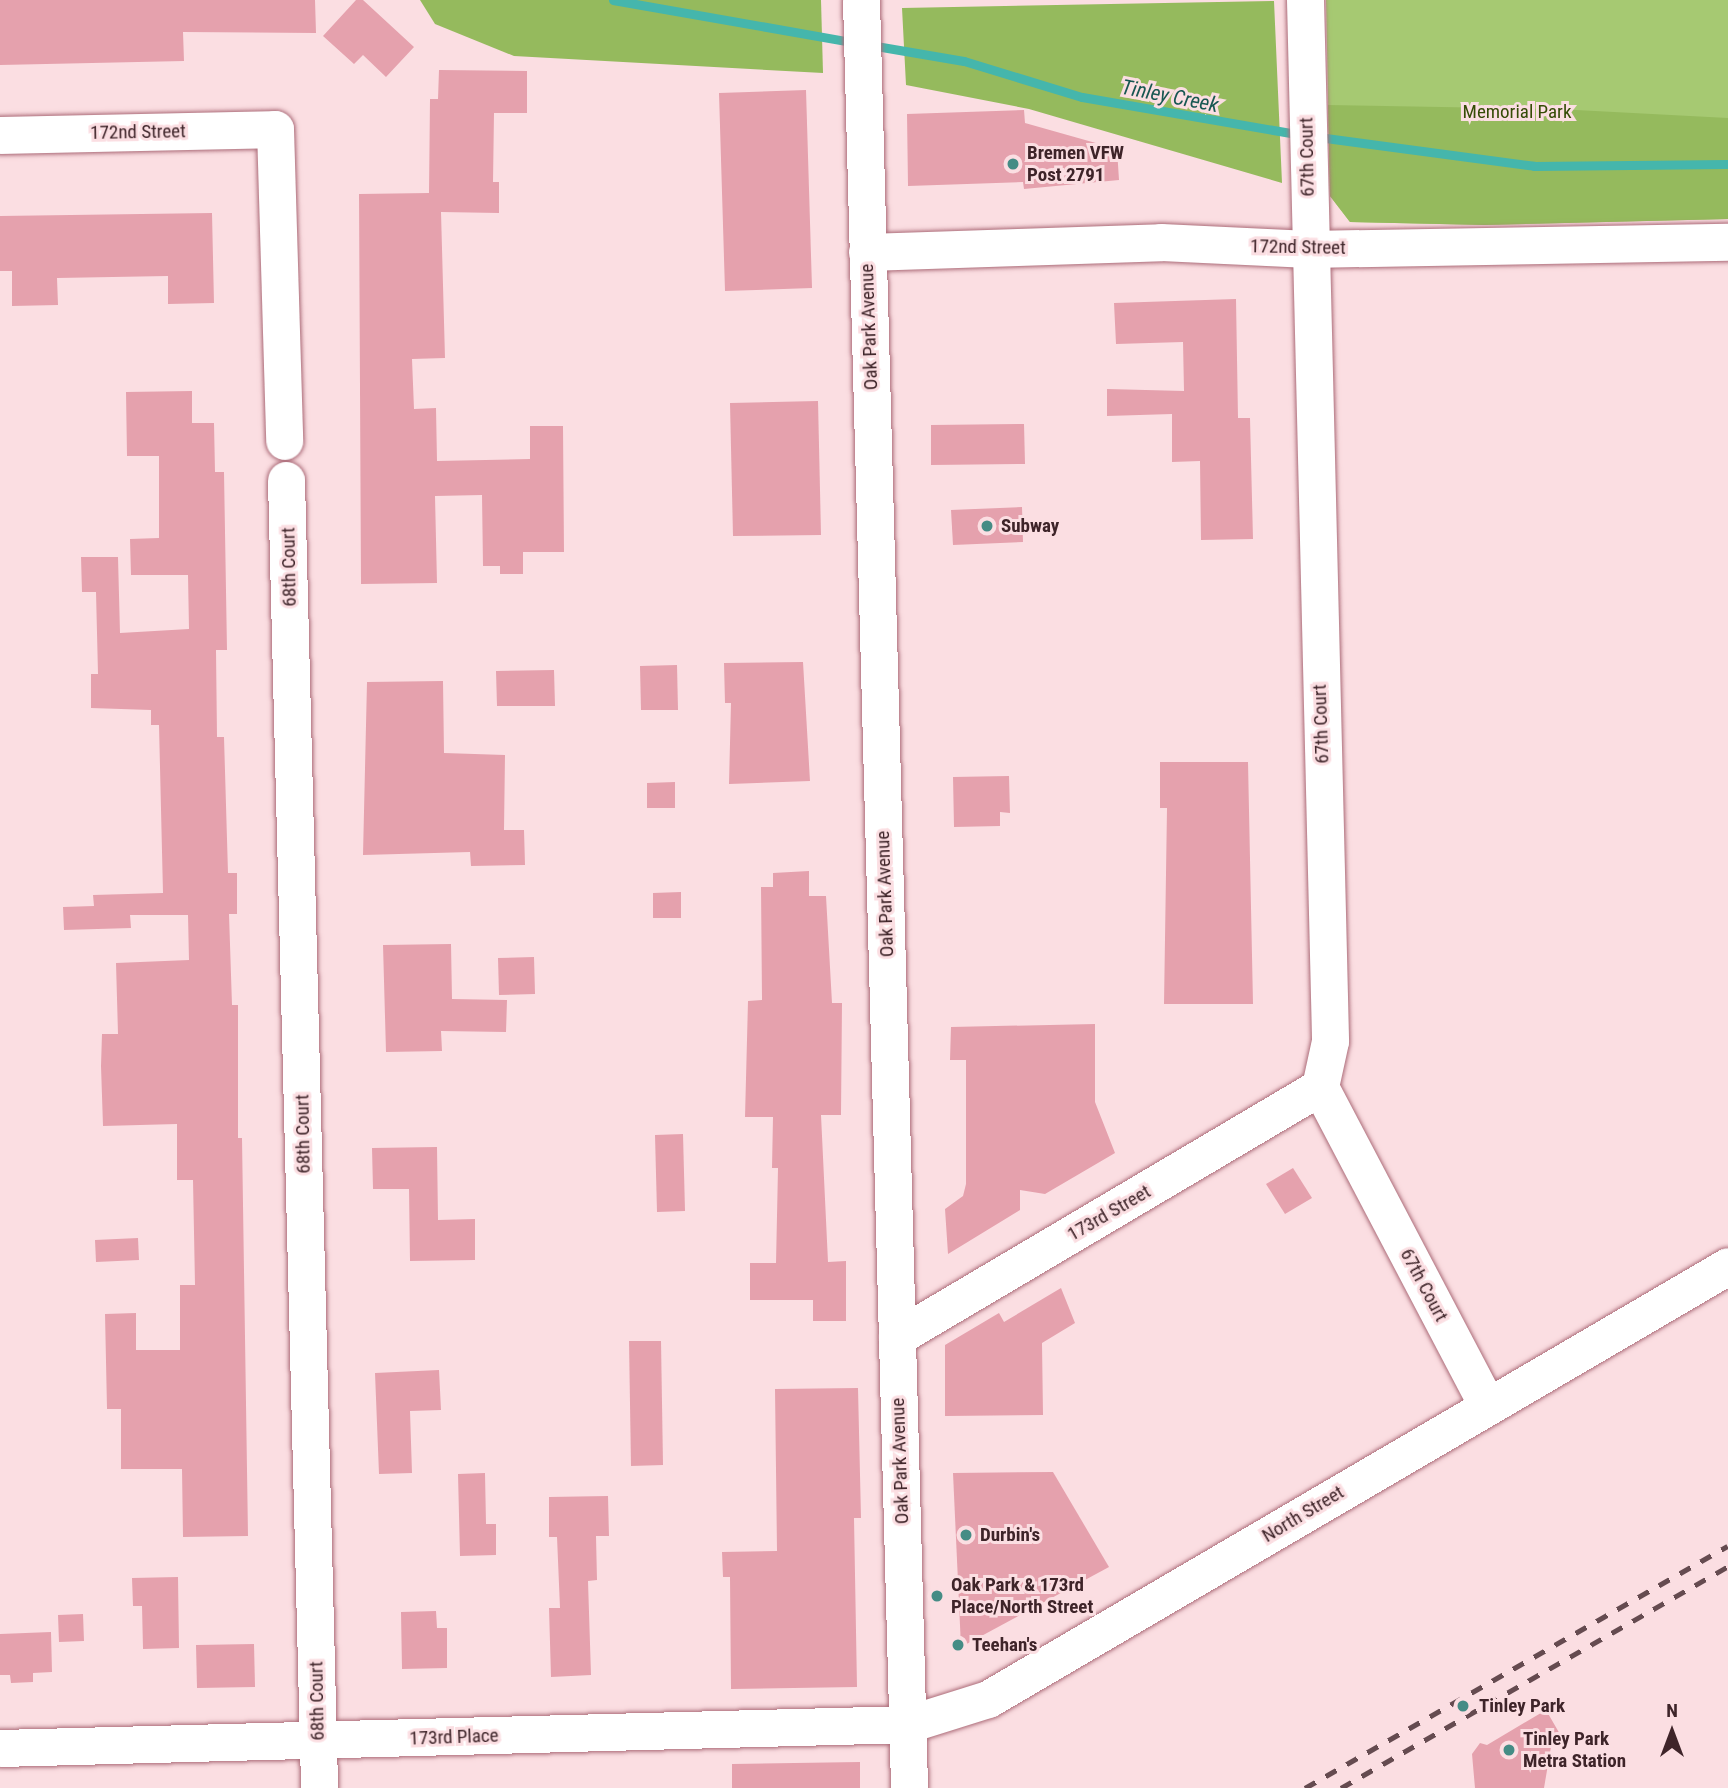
<!DOCTYPE html>
<style>
body{margin:0}
#map{position:relative;width:1728px;height:1788px;overflow:hidden;background:#fbdee2;font-family:"Roboto Condensed",sans-serif}
div>[style]{position:absolute}
.green>*{inset:0;background:#a6c972}
.forest>*{inset:0;background:#95ba5d}
.stream>*{height:9px;margin:-4.5px;padding:0 4.5px;transform-origin:4.5px;border-radius:4.5px;background:#45b6ac}
.building>*{inset:0;background:#e5a1ad}
.roads{filter:drop-shadow(0 0 2px #ac6c79) drop-shadow(0 0 2px #ac6c79)}
.minor>*{height:37px;margin:-18.5px;padding:0 18.5px;transform-origin:18.5px;border-radius:18.5px;background:#fff}
.rail>*{height:5px;margin-top:-2.5px;transform-origin:0;background:repeating-linear-gradient(90deg,#654b50 0 12px,transparent 0 24px)}
.dots>*{width:19px;height:19px;translate:-50% -50%;box-sizing:border-box;border:4px solid #fbdee2;border-radius:50%}
span{translate:-50% -50%;white-space:nowrap;text-align:center;line-height:1.15;-webkit-text-stroke:6px #fbdee2;paint-order:stroke}
.park-label{font-size:19px;color:#354c06}
.street-label{font-size:19px;color:#3e2429}
.poi-label{font-size:19px;color:#3e2429;font-weight:700}
.left{translate:0 -50%;text-align:left}
.water-label{font-size:21px;color:#185752;font-style:italic}
.north{position:absolute;left:1637px;top:1697px;width:70px;height:70px;-webkit-text-stroke:5px #fbdee2;paint-order:stroke;rotate:0deg;font-size:19px;font-weight:700;line-height:28px;text-align:center;color:#3e2429}
.north::after{content:'';display:block;margin:auto;width:24px;height:32px;background:#3e2429;clip-path:polygon(50% 0,100% 100%,50% 72%,0 100%)}
</style>
<div id="map">
<div class="green">
<i style="clip-path:polygon(1326px 0,1728px 0,1728px 219px,1484px 225px,1350px 222px,1330px 196px)"></i>
</div>
<div class="forest">
<i style="clip-path:polygon(420px 0,821px 0,823px 73px,514px 56px,435px 24px)"></i>
<i style="clip-path:polygon(1274px 1px,1282px 183px,1029px 109px,906px 85px,902px 8px)"></i>
<i style="clip-path:polygon(1328px 105px,1557px 109px,1728px 118px,1728px 219px,1484px 225px,1350px 222px,1330px 196px)"></i>
</div>
<div class="stream">
<i style="left:613px;top:0;width:247px;rotate:10deg"></i>
<i style="left:870px;top:45px;width:95px;rotate:9.7deg"></i>
<i style="left:964px;top:61px;width:123px;rotate:17deg"></i>
<i style="left:1082px;top:97px;width:222px;rotate:9.8deg"></i>
<i style="left:1318px;top:137px;width:218px;rotate:7.6deg"></i>
<i style="left:1534px;top:166px;width:194px;rotate:-0.6deg"></i>
</div>
<div class="building">
<i style="clip-path:polygon(0 0,315px 0,316px 33px,183px 32px,184px 61px,0 65px)"></i>
<i style="clip-path:polygon(356px 0,363px 0,414px 47px,386px 77px,363px 55px,354px 64px,323px 36px)"></i>
<i style="clip-path:polygon(439px 70px,527px 71px,527px 113px,494px 113px,493px 182px,499px 182px,499px 213px,441px 212px,445px 358px,412px 359px,414px 409px,436px 408px,437px 461px,530px 459px,530px 426px,563px 426px,564px 552px,523px 552px,523px 574px,500px 574px,500px 566px,483px 566px,482px 495px,435px 496px,437px 583px,361px 584px,359px 194px,429px 193px,430px 99px,438px 99px)"></i>
<i style="clip-path:polygon(806px 90px,812px 288px,725px 291px,719px 93px)"></i>
<i style="clip-path:polygon(1024px 110px,1025px 123px,1117px 149px,1119px 180px,1024px 189px,1023px 182px,908px 186px,907px 114px)"></i>
<i style="clip-path:polygon(212px 213px,214px 303px,168px 304px,168px 276px,57px 278px,58px 305px,12px 306px,12px 271px,0 271px,0 216px)"></i>
<i style="clip-path:polygon(1236px 299px,1238px 418px,1250px 418px,1253px 539px,1201px 540px,1200px 461px,1172px 462px,1172px 414px,1107px 416px,1107px 389px,1184px 391px,1183px 342px,1116px 344px,1114px 303px)"></i>
<i style="clip-path:polygon(192px 391px,192px 423px,214px 423px,215px 472px,224px 472px,227px 650px,216px 650px,217px 737px,224px 737px,228px 873px,237px 873px,237px 914px,229px 914px,232px 1005px,238px 1005px,238px 1138px,242px 1138px,248px 1536px,183px 1537px,182px 1469px,121px 1469px,121px 1409px,107px 1409px,105px 1314px,136px 1313px,136px 1350px,180px 1350px,180px 1285px,195px 1285px,193px 1180px,177px 1180px,177px 1124px,103px 1126px,101px 1066px,102px 1034px,118px 1034px,116px 963px,189px 960px,188px 915px,130px 915px,131px 928px,64px 930px,63px 907px,94px 906px,93px 895px,163px 893px,159px 725px,151px 725px,151px 710px,91px 708px,91px 674px,98px 674px,96px 592px,82px 592px,81px 557px,118px 557px,120px 633px,189px 629px,188px 575px,131px 575px,130px 539px,159px 538px,159px 456px,127px 456px,126px 392px)"></i>
<i style="clip-path:polygon(818px 401px,821px 535px,733px 536px,730px 403px)"></i>
<i style="clip-path:polygon(1024px 424px,1025px 464px,931px 465px,931px 425px)"></i>
<i style="clip-path:polygon(1022px 507px,1023px 542px,953px 545px,951px 510px)"></i>
<i style="clip-path:polygon(803px 662px,810px 781px,729px 784px,731px 703px,725px 703px,724px 663px)"></i>
<i style="clip-path:polygon(677px 665px,678px 710px,641px 710px,640px 666px)"></i>
<i style="clip-path:polygon(554px 670px,555px 706px,497px 706px,496px 671px)"></i>
<i style="clip-path:polygon(443px 681px,444px 753px,505px 755px,504px 830px,524px 830px,525px 865px,471px 866px,470px 852px,363px 855px,367px 682px)"></i>
<i style="clip-path:polygon(1160px 762px,1248px 762px,1253px 1004px,1164px 1004px,1167px 808px,1160px 808px)"></i>
<i style="clip-path:polygon(1009px 776px,1010px 813px,1000px 812px,1000px 826px,954px 827px,953px 777px)"></i>
<i style="clip-path:polygon(675px 782px,675px 808px,647px 808px,647px 783px)"></i>
<i style="clip-path:polygon(809px 871px,809px 896px,826px 896px,832px 1003px,842px 1003px,841px 1115px,821px 1115px,828px 1262px,846px 1261px,846px 1321px,813px 1321px,813px 1300px,750px 1300px,750px 1263px,776px 1263px,778px 1168px,772px 1168px,773px 1117px,745px 1117px,748px 1001px,762px 1000px,761px 887px,773px 887px,773px 873px)"></i>
<i style="clip-path:polygon(681px 892px,681px 918px,653px 918px,653px 893px)"></i>
<i style="clip-path:polygon(451px 944px,452px 999px,507px 1000px,506px 1032px,441px 1031px,442px 1051px,386px 1052px,383px 945px)"></i>
<i style="clip-path:polygon(534px 957px,535px 994px,499px 995px,498px 958px)"></i>
<i style="clip-path:polygon(1095px 1024px,1095px 1102px,1115px 1153px,1045px 1194px,1020px 1190px,1020px 1210px,948px 1254px,945px 1209px,963px 1196px,966px 1184px,966px 1060px,950px 1060px,951px 1027px)"></i>
<i style="clip-path:polygon(683px 1134px,685px 1211px,657px 1212px,655px 1135px)"></i>
<i style="clip-path:polygon(437px 1147px,438px 1220px,475px 1219px,475px 1260px,410px 1261px,409px 1189px,373px 1189px,372px 1148px)"></i>
<i style="clip-path:polygon(1293px 1168px,1312px 1198px,1285px 1214px,1266px 1184px)"></i>
<i style="clip-path:polygon(138px 1238px,139px 1260px,96px 1262px,95px 1240px)"></i>
<i style="clip-path:polygon(1061px 1288px,1075px 1323px,1042px 1343px,1043px 1415px,945px 1416px,945px 1345px,999px 1313px,1004px 1322px)"></i>
<i style="clip-path:polygon(629px 1341px,661px 1341px,663px 1465px,631px 1466px)"></i>
<i style="clip-path:polygon(439px 1370px,441px 1410px,410px 1411px,412px 1473px,379px 1474px,375px 1373px)"></i>
<i style="clip-path:polygon(858px 1388px,861px 1518px,854px 1518px,857px 1687px,731px 1689px,730px 1577px,723px 1577px,722px 1552px,777px 1551px,775px 1389px)"></i>
<i style="clip-path:polygon(1053px 1472px,1109px 1567px,961px 1647px,953px 1473px)"></i>
<i style="clip-path:polygon(485px 1473px,486px 1524px,496px 1524px,496px 1555px,460px 1556px,458px 1474px)"></i>
<i style="clip-path:polygon(608px 1496px,609px 1536px,596px 1536px,597px 1580px,588px 1581px,591px 1675px,551px 1677px,549px 1608px,560px 1608px,557px 1537px,549px 1537px,549px 1497px)"></i>
<i style="clip-path:polygon(178px 1577px,179px 1648px,143px 1649px,142px 1606px,133px 1606px,132px 1578px)"></i>
<i style="clip-path:polygon(436px 1611px,437px 1628px,447px 1628px,447px 1668px,402px 1669px,401px 1612px)"></i>
<i style="clip-path:polygon(83px 1614px,84px 1641px,59px 1642px,58px 1615px)"></i>
<i style="clip-path:polygon(51px 1632px,52px 1672px,33px 1673px,33px 1682px,11px 1683px,10px 1675px,0 1675px,0 1634px)"></i>
<i style="clip-path:polygon(254px 1644px,255px 1687px,197px 1688px,196px 1645px)"></i>
<i style="clip-path:polygon(1546px 1710px,1561px 1736px,1552px 1741px,1544px 1788px,1475px 1788px,1472px 1754px,1480px 1743px,1487px 1745px)"></i>
<i style="clip-path:polygon(860px 1762px,860px 1788px,732px 1788px,732px 1764px)"></i>
</div>
<div class="roads">
<div class="minor">
<i style="left:861px;top:0;width:1789px;rotate:88.46deg"></i>
<i style="left:1305px;top:0;width:1041px;rotate:88.62deg"></i>
<i style="left:1330px;top:1041px;width:47px;rotate:102.3deg"></i>
<i style="left:1320px;top:1087px;width:359px;rotate:62.3deg"></i>
<i style="left:0;top:135px;width:275px;rotate:-1.2deg"></i>
<i style="left:275px;top:129px;width:312px;rotate:88.3deg"></i>
<i style="left:867px;top:252px;width:294px;rotate:-1.9deg"></i>
<i style="left:1161px;top:242px;width:148px;rotate:2.7deg"></i>
<i style="left:1309px;top:249px;width:419px;rotate:-1deg"></i>
<i style="left:286px;top:480px;width:1308px;rotate:88.55deg"></i>
<i style="left:897px;top:1337px;width:491px;rotate:-30.6deg"></i>
<i style="left:0;top:1748px;width:908px;rotate:-1.51deg"></i>
<i style="left:908px;top:1724px;width:84px;rotate:-17.4deg"></i>
<i style="left:988px;top:1699px;width:857px;rotate:-30.33deg"></i>
</div>
</div>
<div class="rail">
<i style="left:1305px;top:1788px;width:487px;rotate:-29.8deg"></i>
<i style="left:1341px;top:1788px;width:446px;rotate:-29.8deg"></i>
</div>
<div class="dots">
<i style="left:1013px;top:164px;background:#458c85"></i>
<i style="left:987px;top:526px;background:#458c85"></i>
<i style="left:966px;top:1535px;background:#458c85"></i>
<i style="left:937px;top:1596px;background:#458c85"></i>
<i style="left:958px;top:1645px;background:#458c85"></i>
<i style="left:1463px;top:1706px;background:#458c85"></i>
<i style="left:1509px;top:1750px;background:#458c85"></i>
</div>
<div class="park-label">
<span style="left:1517px;top:112px">Memorial Park</span>
</div>
<div class="street-label">
<span style="left:138px;top:132px;rotate:-1deg">172nd Street</span>
<span style="left:1307px;top:157px;rotate:-91deg">67th Court</span>
<span style="left:1298px;top:247px;rotate:1deg">172nd Street</span>
<span style="left:869px;top:327px;rotate:-92deg">Oak Park Avenue</span>
<span style="left:289px;top:567px;rotate:-91deg">68th Court</span>
<span style="left:1321px;top:724px;rotate:-92deg">67th Court</span>
<span style="left:885px;top:894px;rotate:-92deg">Oak Park Avenue</span>
<span style="left:303px;top:1134px;rotate:-91deg">68th Court</span>
<span style="left:1109px;top:1213px;rotate:-30deg">173rd Street</span>
<span style="left:1424px;top:1285px;rotate:62deg">67th Court</span>
<span style="left:900px;top:1461px;rotate:-92deg">Oak Park Avenue</span>
<span style="left:1303px;top:1514px;rotate:-31deg">North Street</span>
<span style="left:317px;top:1701px;rotate:-91deg">68th Court</span>
<span style="left:454px;top:1737px;rotate:-2deg">173rd Place</span>
</div>
<div class="poi-label">
<span class="left" style="left:1027px;top:164px">Bremen VFW<br>Post 2791</span>
<span class="left" style="left:1001px;top:526px">Subway</span>
<span class="left" style="left:980px;top:1535px">Durbin's</span>
<span class="left" style="left:951px;top:1596px">Oak Park &amp; 173rd<br>Place/North Street</span>
<span class="left" style="left:972px;top:1645px">Teehan's</span>
<span class="left" style="left:1479px;top:1706px">Tinley Park</span>
<span class="left" style="left:1523px;top:1750px">Tinley Park<br>Metra Station</span>
</div>
<div class="water-label">
<span style="left:1170px;top:96px;rotate:11deg">Tinley Creek</span>
</div>
<div class="north">N</div>
</div>
